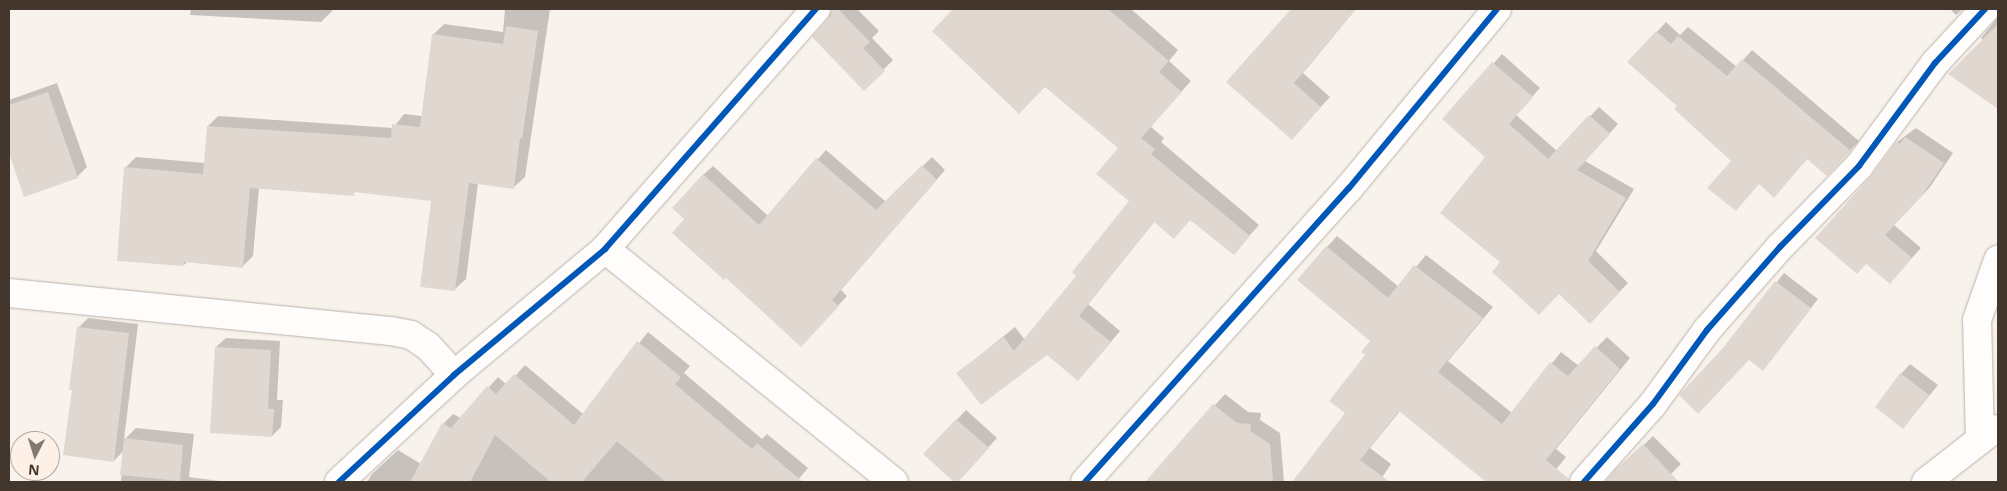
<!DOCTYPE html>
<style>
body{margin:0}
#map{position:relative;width:2007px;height:491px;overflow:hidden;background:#f8f2ec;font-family:"Open Sans",sans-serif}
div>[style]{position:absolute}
.shadow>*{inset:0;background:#0003}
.building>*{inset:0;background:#e0d8d0}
.roads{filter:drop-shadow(0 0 1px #bab2ac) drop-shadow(0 0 1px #bab2ac)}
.minor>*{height:28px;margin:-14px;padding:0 14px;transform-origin:14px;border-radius:14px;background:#fefdfc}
.cycleway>*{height:6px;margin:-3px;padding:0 3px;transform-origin:3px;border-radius:3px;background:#0057b8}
span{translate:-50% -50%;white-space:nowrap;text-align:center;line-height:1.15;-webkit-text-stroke:4.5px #fdf1e7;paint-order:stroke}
.frame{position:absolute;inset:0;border:10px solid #42362d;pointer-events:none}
.north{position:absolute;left:10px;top:431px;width:50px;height:50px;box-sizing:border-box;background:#fdf1e7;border:1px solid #b2a69d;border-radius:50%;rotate:185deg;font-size:14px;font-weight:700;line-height:20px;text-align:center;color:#42362d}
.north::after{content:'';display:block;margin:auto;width:18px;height:22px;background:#827870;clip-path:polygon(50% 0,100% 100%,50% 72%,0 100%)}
</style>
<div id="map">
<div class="shadow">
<i style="clip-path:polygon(191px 9px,334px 9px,321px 22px,190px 15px)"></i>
<i style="clip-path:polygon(505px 9px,550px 9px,525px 177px,514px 187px,478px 183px,466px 279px,455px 289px,432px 199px,356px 191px,353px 194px,259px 188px,253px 256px,243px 266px,188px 261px,184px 265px,126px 167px,136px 157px,205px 163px,208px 126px,218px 116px,393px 128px,404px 114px,422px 116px,433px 35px,444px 24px,503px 32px)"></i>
<i style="clip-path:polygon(833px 9px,857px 9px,879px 31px,872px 38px,893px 60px,864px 89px,829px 20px)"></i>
<i style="clip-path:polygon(954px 9px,1001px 9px,1019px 26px,1035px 9px,1131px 9px,1178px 50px,1169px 61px,1191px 81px,1150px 126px,1164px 138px,1161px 142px,1259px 225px,1234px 253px,1191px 219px,1174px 237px,1155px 221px,1088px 304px,1120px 331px,1088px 369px,1047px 354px,958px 373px,1015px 327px,1025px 340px,1078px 276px,1131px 201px,1119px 148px,1045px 85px,933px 31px)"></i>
<i style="clip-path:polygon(1289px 9px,1356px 9px,1303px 73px,1330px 97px,1292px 138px,1291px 10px)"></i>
<i style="clip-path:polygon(1950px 9px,1963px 9px,1956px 15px)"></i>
<i style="clip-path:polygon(1998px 17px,1998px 97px,1993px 103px,1984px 41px,1981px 38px)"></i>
<i style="clip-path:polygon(1666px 22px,1680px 35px,1688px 27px,1737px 67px,1752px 50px,1859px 141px,1836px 165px,1808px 158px,1774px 196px,1732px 161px,1679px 106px,1629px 62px)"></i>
<i style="clip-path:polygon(1502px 54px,1540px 88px,1516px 115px,1557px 151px,1599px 107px,1618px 124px,1585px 161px,1634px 189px,1596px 251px,1628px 283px,1590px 322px,1559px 292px,1502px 262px,1487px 157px,1444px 119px)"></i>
<i style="clip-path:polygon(57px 83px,87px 167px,77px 177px,25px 195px,9px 149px,9px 100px)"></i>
<i style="clip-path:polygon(1916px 128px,1953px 153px,1930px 187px,1894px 225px,1921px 248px,1890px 282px,1873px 176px,1897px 142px)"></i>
<i style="clip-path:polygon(826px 150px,886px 202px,932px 157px,945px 170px,841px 290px,847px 296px,810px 336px,686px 219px,703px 175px,713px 166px,768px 216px)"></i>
<i style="clip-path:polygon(1337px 236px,1399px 287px,1426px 255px,1493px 307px,1448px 361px,1512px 413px,1561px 352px,1579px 366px,1607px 337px,1630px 358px,1556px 449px,1566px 457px,1546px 482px,1488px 482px,1400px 411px,1370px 448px,1391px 464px,1379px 482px,1293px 482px,1347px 413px,1372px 341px,1327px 247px)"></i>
<i style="clip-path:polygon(1784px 273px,1818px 299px,1771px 360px,1749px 358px,1724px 348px)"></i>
<i style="clip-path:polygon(88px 318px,138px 324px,124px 440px,136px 428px,194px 434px,189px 477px,227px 482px,121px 482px,124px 450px,114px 461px,74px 389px,78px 328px)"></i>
<i style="clip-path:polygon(648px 332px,690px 366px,684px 373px,762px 439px,767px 434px,808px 468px,796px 482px,367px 482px,372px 474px,398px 450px,421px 464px,443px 424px,453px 414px,461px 418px,498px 377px,507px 385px,525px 365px,583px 414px)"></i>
<i style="clip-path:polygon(226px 338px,280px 341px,277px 400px,283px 400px,281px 427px,272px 436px,216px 347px)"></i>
<i style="clip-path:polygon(1910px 364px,1938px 385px,1903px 428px,1901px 374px)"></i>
<i style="clip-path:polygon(1225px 394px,1248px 412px,1261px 413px,1260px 420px,1280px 433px,1284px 482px,1146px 482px)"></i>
<i style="clip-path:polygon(966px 410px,997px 438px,956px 482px,925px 454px)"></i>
<i style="clip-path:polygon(1653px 436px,1681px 464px,1663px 482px,1606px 482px)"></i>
</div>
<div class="building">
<i style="clip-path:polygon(831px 9px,838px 9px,870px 42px,863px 48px,885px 71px,864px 91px,812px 37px,828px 19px)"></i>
<i style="clip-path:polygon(953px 9px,1108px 9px,1169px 61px,1159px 72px,1182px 92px,1141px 138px,1155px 149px,1151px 154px,1250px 236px,1234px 255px,1190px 220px,1174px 239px,1154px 222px,1079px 316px,1111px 342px,1078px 381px,1047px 355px,981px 405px,956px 373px,1004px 337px,1014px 351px,1076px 276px,1072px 272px,1129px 201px,1096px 174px,1118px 148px,1045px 87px,1019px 114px,932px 31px)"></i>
<i style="clip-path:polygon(1291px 9px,1356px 9px,1294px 83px,1321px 107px,1292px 140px,1226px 82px)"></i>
<i style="clip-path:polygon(1998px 24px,1998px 109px,1948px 74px)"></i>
<i style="clip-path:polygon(506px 26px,538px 31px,522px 139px,520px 138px,514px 189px,469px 183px,455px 291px,420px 287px,431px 201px,354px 192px,354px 196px,250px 188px,243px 268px,184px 262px,184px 266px,117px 261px,124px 167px,203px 174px,207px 126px,391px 138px,392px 124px,420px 127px,432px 34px,503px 44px)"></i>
<i style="clip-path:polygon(1656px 31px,1671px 44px,1678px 36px,1727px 76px,1742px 59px,1851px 151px,1827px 176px,1807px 159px,1774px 198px,1759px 184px,1736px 211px,1707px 188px,1731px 161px,1674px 109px,1677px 106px,1627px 62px)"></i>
<i style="clip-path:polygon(1492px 62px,1533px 97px,1509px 124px,1548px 159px,1589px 115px,1610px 134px,1577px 170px,1626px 198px,1588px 261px,1620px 292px,1590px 324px,1559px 294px,1539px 315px,1492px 272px,1500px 262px,1440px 213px,1485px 157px,1442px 119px)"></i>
<i style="clip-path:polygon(48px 92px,78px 178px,24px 197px,9px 153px,9px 105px)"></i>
<i style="clip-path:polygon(1905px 137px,1944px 163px,1920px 198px,1885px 235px,1912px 258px,1890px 284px,1866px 264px,1857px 274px,1815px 238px,1872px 175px,1896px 142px,1900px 144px)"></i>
<i style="clip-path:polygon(816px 158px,876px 210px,922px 165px,937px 180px,832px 300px,839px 306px,801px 347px,726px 278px,724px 280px,672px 233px,684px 219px,672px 208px,703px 174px,759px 225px)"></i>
<i style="clip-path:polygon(1326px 246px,1388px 298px,1414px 265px,1483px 318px,1438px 372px,1502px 424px,1550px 362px,1568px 376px,1595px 346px,1620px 369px,1546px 460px,1569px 479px,1569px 482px,1486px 482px,1399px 411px,1360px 460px,1390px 482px,1292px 482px,1345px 413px,1329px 401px,1365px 355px,1361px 352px,1370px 341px,1297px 280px)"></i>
<i style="clip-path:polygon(1775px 281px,1811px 308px,1763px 371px,1749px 360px,1698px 414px,1679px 395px,1723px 348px)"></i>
<i style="clip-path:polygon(77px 327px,129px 333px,114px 462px,63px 455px,72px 390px,69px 390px)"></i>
<i style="clip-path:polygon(637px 341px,681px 377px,675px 384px,752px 449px,757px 443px,803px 482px,666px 482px,617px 441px,582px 482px,551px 482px,495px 435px,470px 482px,410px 482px,442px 423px,451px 428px,487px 386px,496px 394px,514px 374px,574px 425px)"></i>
<i style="clip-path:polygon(215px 347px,271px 350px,268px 409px,274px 409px,272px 437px,210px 433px)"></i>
<i style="clip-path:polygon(1900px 373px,1929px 395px,1903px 429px,1875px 407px)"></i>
<i style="clip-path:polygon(1213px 404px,1237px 423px,1251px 424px,1250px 431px,1270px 444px,1273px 482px,1145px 482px)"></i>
<i style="clip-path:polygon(956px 419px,989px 448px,958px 482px,954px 482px,923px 454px)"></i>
<i style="clip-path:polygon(124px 438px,183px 445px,180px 481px,120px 475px)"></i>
<i style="clip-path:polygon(1643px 444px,1679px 482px,1605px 482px,1615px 470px)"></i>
</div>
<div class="roads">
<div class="minor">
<i style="left:605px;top:249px;width:371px;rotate:38.9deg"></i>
<i style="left:9px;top:293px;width:384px;rotate:5.7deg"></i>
<i style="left:391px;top:331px;width:20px;rotate:11deg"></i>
<i style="left:411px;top:335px;width:20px;rotate:33deg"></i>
<i style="left:428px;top:346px;width:39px;rotate:48deg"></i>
<i style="left:1980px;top:440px;width:120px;rotate:-91.4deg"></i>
<i style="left:1977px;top:320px;width:64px;rotate:-70.7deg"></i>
<i style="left:339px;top:482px;width:157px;rotate:-42.9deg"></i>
<i style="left:454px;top:375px;width:197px;rotate:-39.8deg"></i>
<i style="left:605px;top:249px;width:320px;rotate:-48.7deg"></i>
<i style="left:1085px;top:482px;width:395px;rotate:-48.1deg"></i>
<i style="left:1349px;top:188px;width:232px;rotate:-50.4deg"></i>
<i style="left:1584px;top:482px;width:104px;rotate:-48.5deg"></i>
<i style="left:1653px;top:404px;width:92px;rotate:-53.9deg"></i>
<i style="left:1707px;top:330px;width:111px;rotate:-48.7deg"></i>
<i style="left:1780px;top:247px;width:113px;rotate:-45.7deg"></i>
<i style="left:1859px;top:166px;width:128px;rotate:-53.6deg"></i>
<i style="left:1935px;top:63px;width:74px;rotate:-47.2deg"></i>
<i style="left:1926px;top:482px;width:86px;rotate:-37.9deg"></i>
</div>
</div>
<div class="cycleway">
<i style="left:339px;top:482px;width:157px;rotate:-42.9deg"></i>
<i style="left:454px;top:375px;width:197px;rotate:-39.8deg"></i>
<i style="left:605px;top:249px;width:320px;rotate:-48.7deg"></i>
<i style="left:1085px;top:482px;width:395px;rotate:-48.1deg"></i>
<i style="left:1349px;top:188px;width:232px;rotate:-50.4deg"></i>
<i style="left:1584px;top:482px;width:104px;rotate:-48.5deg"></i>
<i style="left:1653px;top:404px;width:92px;rotate:-53.9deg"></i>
<i style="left:1707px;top:330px;width:111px;rotate:-48.7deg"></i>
<i style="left:1780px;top:247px;width:113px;rotate:-45.7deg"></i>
<i style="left:1859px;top:166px;width:128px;rotate:-53.6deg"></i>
<i style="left:1935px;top:63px;width:74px;rotate:-47.2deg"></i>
</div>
<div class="frame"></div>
<div class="north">N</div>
</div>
